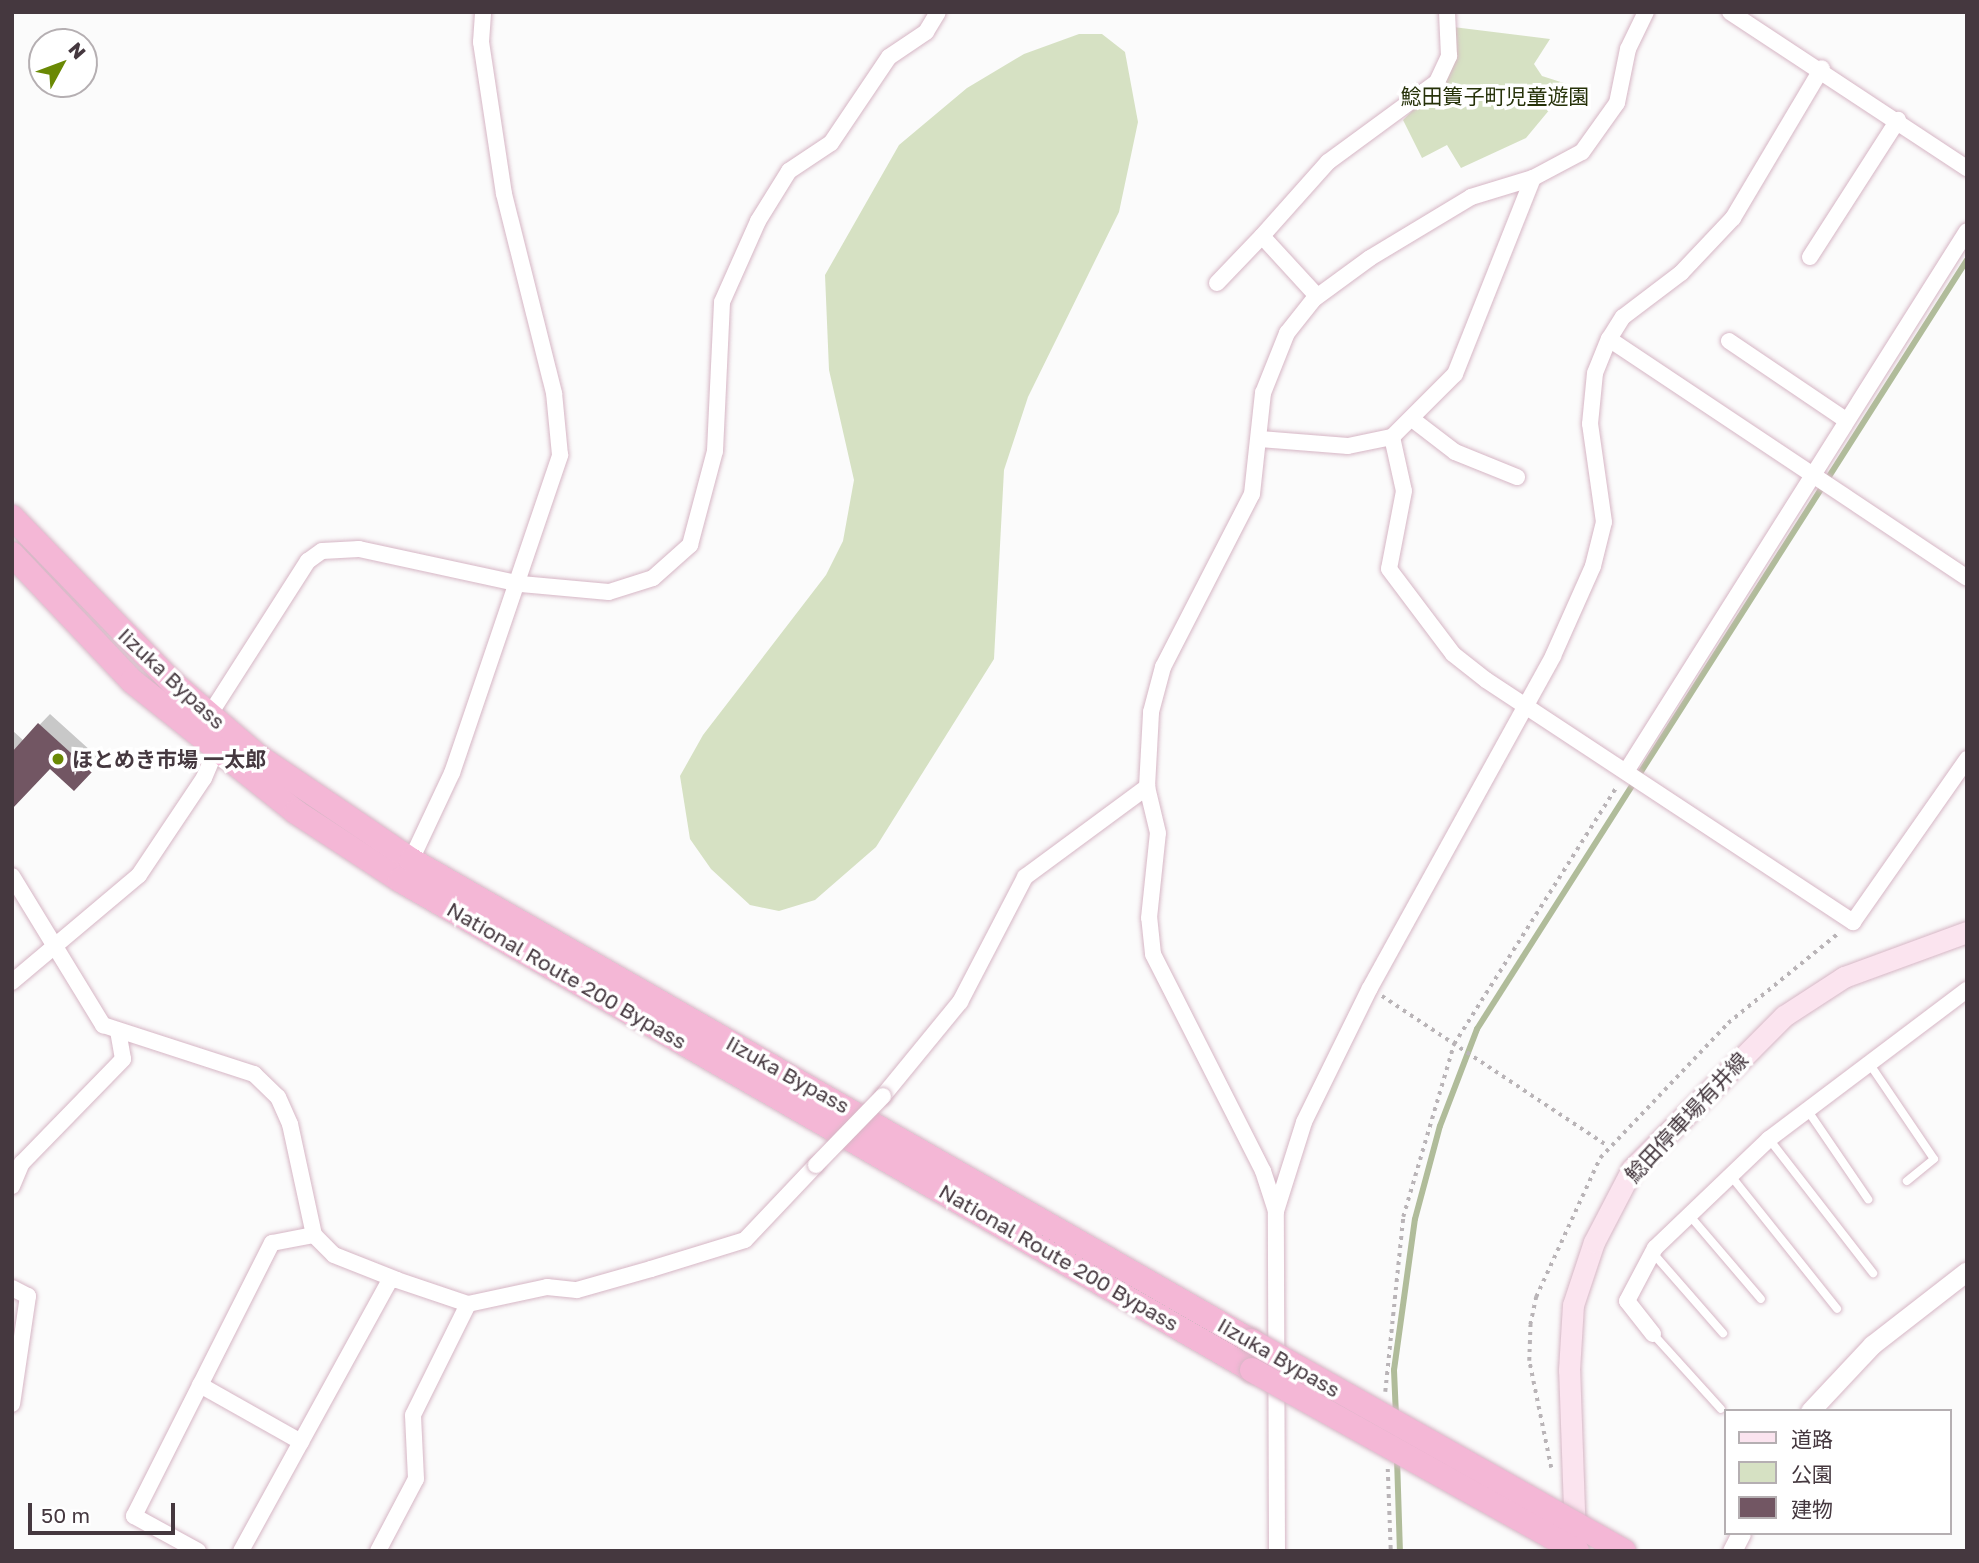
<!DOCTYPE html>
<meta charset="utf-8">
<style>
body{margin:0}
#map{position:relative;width:1979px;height:1563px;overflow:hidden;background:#fbfbfb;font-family:"Golos Text","Noto Sans JP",sans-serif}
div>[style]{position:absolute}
.green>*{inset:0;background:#d6e1c3}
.shadow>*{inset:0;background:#0003}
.stream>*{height:6px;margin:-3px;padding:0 3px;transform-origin:3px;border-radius:3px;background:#b0bc9a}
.building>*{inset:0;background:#725663}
.path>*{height:3.5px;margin-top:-1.75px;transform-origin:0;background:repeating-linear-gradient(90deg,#b9b4b7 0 3.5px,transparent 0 8.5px)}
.roads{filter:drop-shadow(0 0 2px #d6b6c5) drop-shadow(0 0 2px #d6b6c5)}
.service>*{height:8px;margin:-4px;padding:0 4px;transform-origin:4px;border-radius:4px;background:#fff}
.minor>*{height:16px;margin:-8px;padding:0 8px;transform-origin:8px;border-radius:8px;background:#fff}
.tertiary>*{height:19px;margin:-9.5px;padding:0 9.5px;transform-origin:9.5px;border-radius:9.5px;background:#fff}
.secondary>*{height:21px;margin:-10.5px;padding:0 10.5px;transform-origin:10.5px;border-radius:10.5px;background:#fbe4ef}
.trunk>*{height:24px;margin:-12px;padding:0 12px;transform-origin:12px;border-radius:12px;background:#f4b7d6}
.bridges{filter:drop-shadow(0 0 2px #d6b6c5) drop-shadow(0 0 2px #d6b6c5)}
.minor-bridge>*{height:16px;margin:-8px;padding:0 8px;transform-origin:8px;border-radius:8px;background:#fff}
.trunk-bridge>*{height:24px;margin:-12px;padding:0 12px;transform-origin:12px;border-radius:12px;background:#f4b7d6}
.dots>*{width:19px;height:19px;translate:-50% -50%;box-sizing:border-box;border:4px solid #fff;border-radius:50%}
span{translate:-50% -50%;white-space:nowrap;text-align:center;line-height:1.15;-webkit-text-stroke:7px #fff;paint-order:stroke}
.park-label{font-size:21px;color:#263209}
.street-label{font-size:21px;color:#45383f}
.poi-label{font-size:21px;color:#45383f;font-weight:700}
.left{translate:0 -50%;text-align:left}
.frame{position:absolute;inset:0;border:14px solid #45383f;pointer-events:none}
.legend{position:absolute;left:1724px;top:1409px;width:228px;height:126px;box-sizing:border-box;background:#fff;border:2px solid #b5afb2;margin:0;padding:9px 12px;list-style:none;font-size:21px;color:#45383f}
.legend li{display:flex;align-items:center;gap:14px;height:35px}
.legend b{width:35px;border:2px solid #b5afb2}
.north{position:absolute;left:28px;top:28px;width:70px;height:70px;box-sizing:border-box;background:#fff;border:2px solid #b5afb2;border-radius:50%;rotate:49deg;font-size:19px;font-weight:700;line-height:28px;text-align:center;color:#45383f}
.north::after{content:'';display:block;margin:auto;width:24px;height:32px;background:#6a8904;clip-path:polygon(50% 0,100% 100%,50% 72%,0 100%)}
.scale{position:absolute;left:28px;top:1503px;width:147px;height:32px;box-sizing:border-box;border:4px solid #45383f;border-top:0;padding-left:9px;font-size:21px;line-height:24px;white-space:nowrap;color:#45383f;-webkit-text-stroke:5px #fff;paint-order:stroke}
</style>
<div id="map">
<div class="green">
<i style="clip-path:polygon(1453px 27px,1550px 39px,1534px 64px,1542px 76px,1570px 85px,1526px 138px,1461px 168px,1447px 145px,1422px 158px,1403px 120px,1450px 73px)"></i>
<i style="clip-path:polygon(1079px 34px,1102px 34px,1125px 52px,1138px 122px,1119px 212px,1028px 397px,1004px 470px,994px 659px,876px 847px,815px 900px,779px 911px,750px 905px,711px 869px,690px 839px,680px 776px,703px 735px,826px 575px,843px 541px,854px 480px,829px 370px,825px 275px,899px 145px,967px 88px,1024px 54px)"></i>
</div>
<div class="shadow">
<i style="clip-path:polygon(50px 714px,101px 760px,85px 779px,50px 767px,12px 808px,12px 730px,24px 741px)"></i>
</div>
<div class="stream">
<i style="left:1396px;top:1416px;width:46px;rotate:-92.5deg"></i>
<i style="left:1394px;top:1370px;width:152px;rotate:-82.1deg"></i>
<i style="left:1415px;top:1219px;width:96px;rotate:-75deg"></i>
<i style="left:1440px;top:1126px;width:104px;rotate:-69.1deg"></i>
<i style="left:1477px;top:1029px;width:912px;rotate:-57.5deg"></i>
<i style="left:1397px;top:1458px;width:93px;rotate:88.2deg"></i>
</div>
<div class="building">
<i style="clip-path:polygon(38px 723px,92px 772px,74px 791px,50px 769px,12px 809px,12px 752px)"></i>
</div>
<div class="path">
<i style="left:1382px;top:996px;width:271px;rotate:33.6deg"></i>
<i style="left:1385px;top:1392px;width:176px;rotate:-84.1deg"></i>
<i style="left:1403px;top:1217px;width:180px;rotate:-73.6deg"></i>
<i style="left:1454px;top:1044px;width:305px;rotate:-57.7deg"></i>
<i style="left:1551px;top:1468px;width:109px;rotate:-101.6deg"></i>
<i style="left:1529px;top:1361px;width:36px;rotate:-88deg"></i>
<i style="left:1530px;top:1325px;width:29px;rotate:-78deg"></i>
<i style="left:1536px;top:1297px;width:153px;rotate:-65.3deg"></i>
<i style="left:1600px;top:1158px;width:186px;rotate:-46.5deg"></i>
<i style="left:1728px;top:1023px;width:144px;rotate:-39.1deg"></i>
<i style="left:1388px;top:1469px;width:82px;rotate:87.9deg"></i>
</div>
<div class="roads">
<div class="service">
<i style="left:1871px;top:1066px;width:112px;rotate:55.9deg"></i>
<i style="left:1934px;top:1159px;width:35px;rotate:141deg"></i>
<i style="left:1808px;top:1111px;width:107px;rotate:55.7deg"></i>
<i style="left:1769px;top:1139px;width:170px;rotate:52.2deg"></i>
<i style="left:1731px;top:1176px;width:170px;rotate:51.4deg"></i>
<i style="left:1690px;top:1216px;width:109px;rotate:49.5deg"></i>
<i style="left:1652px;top:1252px;width:108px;rotate:48.8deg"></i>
<i style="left:1653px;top:1334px;width:101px;rotate:47.8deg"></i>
</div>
<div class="minor">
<i style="left:1730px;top:12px;width:284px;rotate:33.4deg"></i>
<i style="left:1533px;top:178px;width:211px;rotate:111.7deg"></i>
<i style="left:1455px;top:374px;width:89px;rotate:135deg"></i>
<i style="left:1392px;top:437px;width:55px;rotate:77.5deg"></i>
<i style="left:1404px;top:491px;width:79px;rotate:100.9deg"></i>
<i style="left:1389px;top:569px;width:106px;rotate:53deg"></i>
<i style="left:1453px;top:654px;width:42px;rotate:38.2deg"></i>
<i style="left:1486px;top:680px;width:440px;rotate:33.4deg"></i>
<i style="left:1853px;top:922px;width:199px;rotate:-55deg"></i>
<i style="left:1810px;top:257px;width:163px;rotate:-57.3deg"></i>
<i style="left:1217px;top:283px;width:65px;rotate:-46.2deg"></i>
<i style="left:1317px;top:296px;width:81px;rotate:-132.5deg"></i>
<i style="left:1262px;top:236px;width:99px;rotate:-48.3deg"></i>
<i style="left:1328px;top:162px;width:135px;rotate:-36.3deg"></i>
<i style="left:1437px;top:82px;width:29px;rotate:-65deg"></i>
<i style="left:1449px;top:56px;width:44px;rotate:-92.6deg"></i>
<i style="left:1609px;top:339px;width:430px;rotate:33.7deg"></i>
<i style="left:1729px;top:341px;width:139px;rotate:34.1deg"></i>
<i style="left:1412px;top:419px;width:54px;rotate:37.5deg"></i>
<i style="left:1455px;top:452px;width:67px;rotate:22deg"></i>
<i style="left:1260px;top:439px;width:88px;rotate:4.5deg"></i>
<i style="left:1348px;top:446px;width:45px;rotate:-11.6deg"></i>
<i style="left:1627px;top:770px;width:637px;rotate:-57.76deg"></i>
<i style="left:411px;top:860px;width:96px;rotate:-64.8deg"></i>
<i style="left:452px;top:773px;width:336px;rotate:-71.2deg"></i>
<i style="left:560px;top:455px;width:62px;rotate:-95.5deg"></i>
<i style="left:554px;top:393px;width:205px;rotate:-104.1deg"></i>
<i style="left:504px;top:194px;width:154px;rotate:-98.6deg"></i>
<i style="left:481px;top:42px;width:30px;rotate:-86deg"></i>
<i style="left:12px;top:876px;width:175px;rotate:58.6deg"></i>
<i style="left:103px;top:1025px;width:159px;rotate:18deg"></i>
<i style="left:254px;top:1074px;width:33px;rotate:44deg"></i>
<i style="left:278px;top:1097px;width:30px;rotate:66deg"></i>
<i style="left:290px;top:1124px;width:114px;rotate:77.8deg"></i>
<i style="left:314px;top:1235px;width:28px;rotate:45deg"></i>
<i style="left:334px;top:1255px;width:68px;rotate:21.6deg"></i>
<i style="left:397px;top:1280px;width:75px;rotate:18.7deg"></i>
<i style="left:468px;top:1304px;width:81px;rotate:-12.1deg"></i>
<i style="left:547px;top:1287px;width:30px;rotate:6deg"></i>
<i style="left:577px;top:1290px;width:77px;rotate:-15.8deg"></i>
<i style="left:651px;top:1269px;width:98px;rotate:-17.1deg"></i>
<i style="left:745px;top:1240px;width:103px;rotate:-46.6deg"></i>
<i style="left:12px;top:982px;width:166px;rotate:-40.1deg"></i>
<i style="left:139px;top:875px;width:117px;rotate:-56.2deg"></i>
<i style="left:204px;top:778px;width:28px;rotate:-67deg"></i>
<i style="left:215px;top:752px;width:38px;rotate:-97deg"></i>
<i style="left:210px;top:714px;width:182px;rotate:-57.4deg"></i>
<i style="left:308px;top:561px;width:17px;rotate:-36deg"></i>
<i style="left:322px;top:551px;width:37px;rotate:-3deg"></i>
<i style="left:359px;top:549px;width:166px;rotate:12.2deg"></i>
<i style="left:521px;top:584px;width:88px;rotate:5.2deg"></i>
<i style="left:609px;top:592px;width:46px;rotate:-17.7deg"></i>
<i style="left:653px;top:578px;width:50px;rotate:-41.7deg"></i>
<i style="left:690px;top:545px;width:97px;rotate:-75.1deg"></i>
<i style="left:715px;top:451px;width:149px;rotate:-87.3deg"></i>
<i style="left:722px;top:302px;width:89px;rotate:-66deg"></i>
<i style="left:758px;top:221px;width:59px;rotate:-58.2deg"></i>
<i style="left:789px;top:171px;width:50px;rotate:-33.7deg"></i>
<i style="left:831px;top:143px;width:104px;rotate:-56deg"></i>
<i style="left:889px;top:57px;width:45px;rotate:-34deg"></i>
<i style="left:926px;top:32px;width:23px;rotate:-59deg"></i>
<i style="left:883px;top:1096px;width:122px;rotate:-50.7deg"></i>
<i style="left:960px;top:1002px;width:141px;rotate:-62.5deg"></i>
<i style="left:1025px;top:877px;width:152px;rotate:-36.4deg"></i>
<i style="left:12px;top:1186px;width:25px;rotate:-67deg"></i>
<i style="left:22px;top:1163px;width:145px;rotate:-45.8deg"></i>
<i style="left:123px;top:1059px;width:27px;rotate:-100deg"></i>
<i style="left:1276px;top:1211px;width:93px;rotate:-72.5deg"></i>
<i style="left:1304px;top:1122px;width:149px;rotate:-63.8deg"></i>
<i style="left:1370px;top:988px;width:379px;rotate:-61.1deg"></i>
<i style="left:1553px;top:656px;width:98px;rotate:-66deg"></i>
<i style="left:1593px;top:566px;width:45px;rotate:-76deg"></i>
<i style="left:1604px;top:522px;width:99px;rotate:-98.1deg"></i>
<i style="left:1590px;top:424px;width:51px;rotate:-84.4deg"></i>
<i style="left:1595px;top:373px;width:37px;rotate:-68deg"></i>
<i style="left:1609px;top:339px;width:26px;rotate:-58deg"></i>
<i style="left:1623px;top:317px;width:73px;rotate:-37.2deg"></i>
<i style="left:1681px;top:273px;width:76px;rotate:-46.6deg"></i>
<i style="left:1733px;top:218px;width:174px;rotate:-59.3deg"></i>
<i style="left:12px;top:1288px;width:18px;rotate:27deg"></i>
<i style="left:28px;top:1296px;width:109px;rotate:98.4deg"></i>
<i style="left:1653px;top:1334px;width:42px;rotate:-128.2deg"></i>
<i style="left:1627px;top:1301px;width:60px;rotate:-62.2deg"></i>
<i style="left:1655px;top:1248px;width:158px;rotate:-43.7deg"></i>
<i style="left:1769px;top:1139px;width:248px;rotate:-37deg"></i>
<i style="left:200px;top:1385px;width:116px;rotate:29.4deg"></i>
<i style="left:198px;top:1551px;width:73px;rotate:-151.3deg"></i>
<i style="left:134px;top:1516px;width:306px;rotate:-63.2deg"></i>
<i style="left:272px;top:1243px;width:43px;rotate:-10.8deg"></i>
<i style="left:241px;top:1551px;width:311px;rotate:-61.2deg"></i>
<i style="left:378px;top:1551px;width:81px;rotate:-62.2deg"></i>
<i style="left:416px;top:1479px;width:64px;rotate:-92.7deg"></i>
<i style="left:413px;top:1415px;width:124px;rotate:-63.6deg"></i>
<i style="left:1277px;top:1551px;width:340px;rotate:-90.2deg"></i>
<i style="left:1276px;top:1211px;width:42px;rotate:-108deg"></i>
<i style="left:1263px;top:1171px;width:243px;rotate:-116.9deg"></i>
<i style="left:1153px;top:954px;width:36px;rotate:-96deg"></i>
<i style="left:1149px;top:918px;width:85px;rotate:-84deg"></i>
<i style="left:1158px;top:833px;width:47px;rotate:-103.4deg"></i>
<i style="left:1147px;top:787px;width:75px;rotate:-86.9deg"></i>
<i style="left:1151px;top:712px;width:47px;rotate:-75.1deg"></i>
<i style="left:1163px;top:667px;width:195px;rotate:-62.8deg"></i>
<i style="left:1252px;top:494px;width:102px;rotate:-83.8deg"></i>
<i style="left:1263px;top:393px;width:65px;rotate:-68.2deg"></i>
<i style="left:1287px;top:333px;width:43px;rotate:-51.5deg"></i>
<i style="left:1314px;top:299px;width:69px;rotate:-36.2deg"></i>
<i style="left:1370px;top:258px;width:118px;rotate:-31.1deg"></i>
<i style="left:1471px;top:197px;width:65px;rotate:-17deg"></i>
<i style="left:1533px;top:178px;width:55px;rotate:-28deg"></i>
<i style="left:1582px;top:152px;width:60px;rotate:-54.5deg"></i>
<i style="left:1617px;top:103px;width:55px;rotate:-78.5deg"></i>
<i style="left:1628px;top:49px;width:41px;rotate:-64.1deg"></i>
</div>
<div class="tertiary">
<i style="left:1810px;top:1411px;width:91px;rotate:-46.8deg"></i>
<i style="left:1872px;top:1345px;width:120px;rotate:-37.9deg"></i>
<i style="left:1732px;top:1551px;width:20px;rotate:-63deg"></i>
</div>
<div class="secondary">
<i style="left:1575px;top:1538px;width:168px;rotate:-92deg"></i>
<i style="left:1569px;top:1370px;width:65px;rotate:-86.5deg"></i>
<i style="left:1573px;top:1305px;width:66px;rotate:-71.6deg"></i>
<i style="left:1594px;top:1242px;width:82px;rotate:-62.5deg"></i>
<i style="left:1632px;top:1169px;width:216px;rotate:-45.2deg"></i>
<i style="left:1784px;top:1016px;width:72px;rotate:-33deg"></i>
<i style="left:1844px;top:977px;width:131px;rotate:-20.1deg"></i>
</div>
<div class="trunk">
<i style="left:12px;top:517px;width:233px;rotate:45.9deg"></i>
<i style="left:174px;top:684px;width:112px;rotate:40.7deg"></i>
<i style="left:259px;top:757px;width:184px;rotate:34.1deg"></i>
<i style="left:411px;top:860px;width:968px;rotate:29.8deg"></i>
<i style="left:12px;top:554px;width:175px;rotate:46.6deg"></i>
<i style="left:132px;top:681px;width:210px;rotate:38.6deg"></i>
<i style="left:296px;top:812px;width:124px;rotate:33.2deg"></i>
<i style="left:400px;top:880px;width:983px;rotate:29.9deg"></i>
</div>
</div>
<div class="bridges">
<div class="minor-bridge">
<i style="left:816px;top:1165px;width:96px;rotate:-45.8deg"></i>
</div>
<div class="trunk-bridge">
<i style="left:1251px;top:1341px;width:428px;rotate:29.4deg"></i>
<i style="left:1252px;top:1370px;width:372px;rotate:29.1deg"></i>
</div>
</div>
<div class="dots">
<i style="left:58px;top:759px;background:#6a8904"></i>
</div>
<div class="park-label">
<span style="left:1495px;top:96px">鯰田簀子町児童遊園</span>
</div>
<div class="street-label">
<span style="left:172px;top:678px;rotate:43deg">Iizuka Bypass</span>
<span style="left:567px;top:975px;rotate:30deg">National Route 200 Bypass</span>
<span style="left:788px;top:1074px;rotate:29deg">Iizuka Bypass</span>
<span style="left:1686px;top:1117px;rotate:-47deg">鯰田停車場有井線</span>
<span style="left:1059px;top:1257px;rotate:30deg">National Route 200 Bypass</span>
<span style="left:1279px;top:1357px;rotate:30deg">Iizuka Bypass</span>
</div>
<div class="poi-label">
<span class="left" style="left:72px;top:759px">ほとめき市場 一太郎</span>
</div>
<div class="frame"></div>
<ul class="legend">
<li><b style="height:9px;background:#fbe4ef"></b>道路</li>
<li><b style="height:19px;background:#d6e1c3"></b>公園</li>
<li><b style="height:19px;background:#725663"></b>建物</li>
</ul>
<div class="north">N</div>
<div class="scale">50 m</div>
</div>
